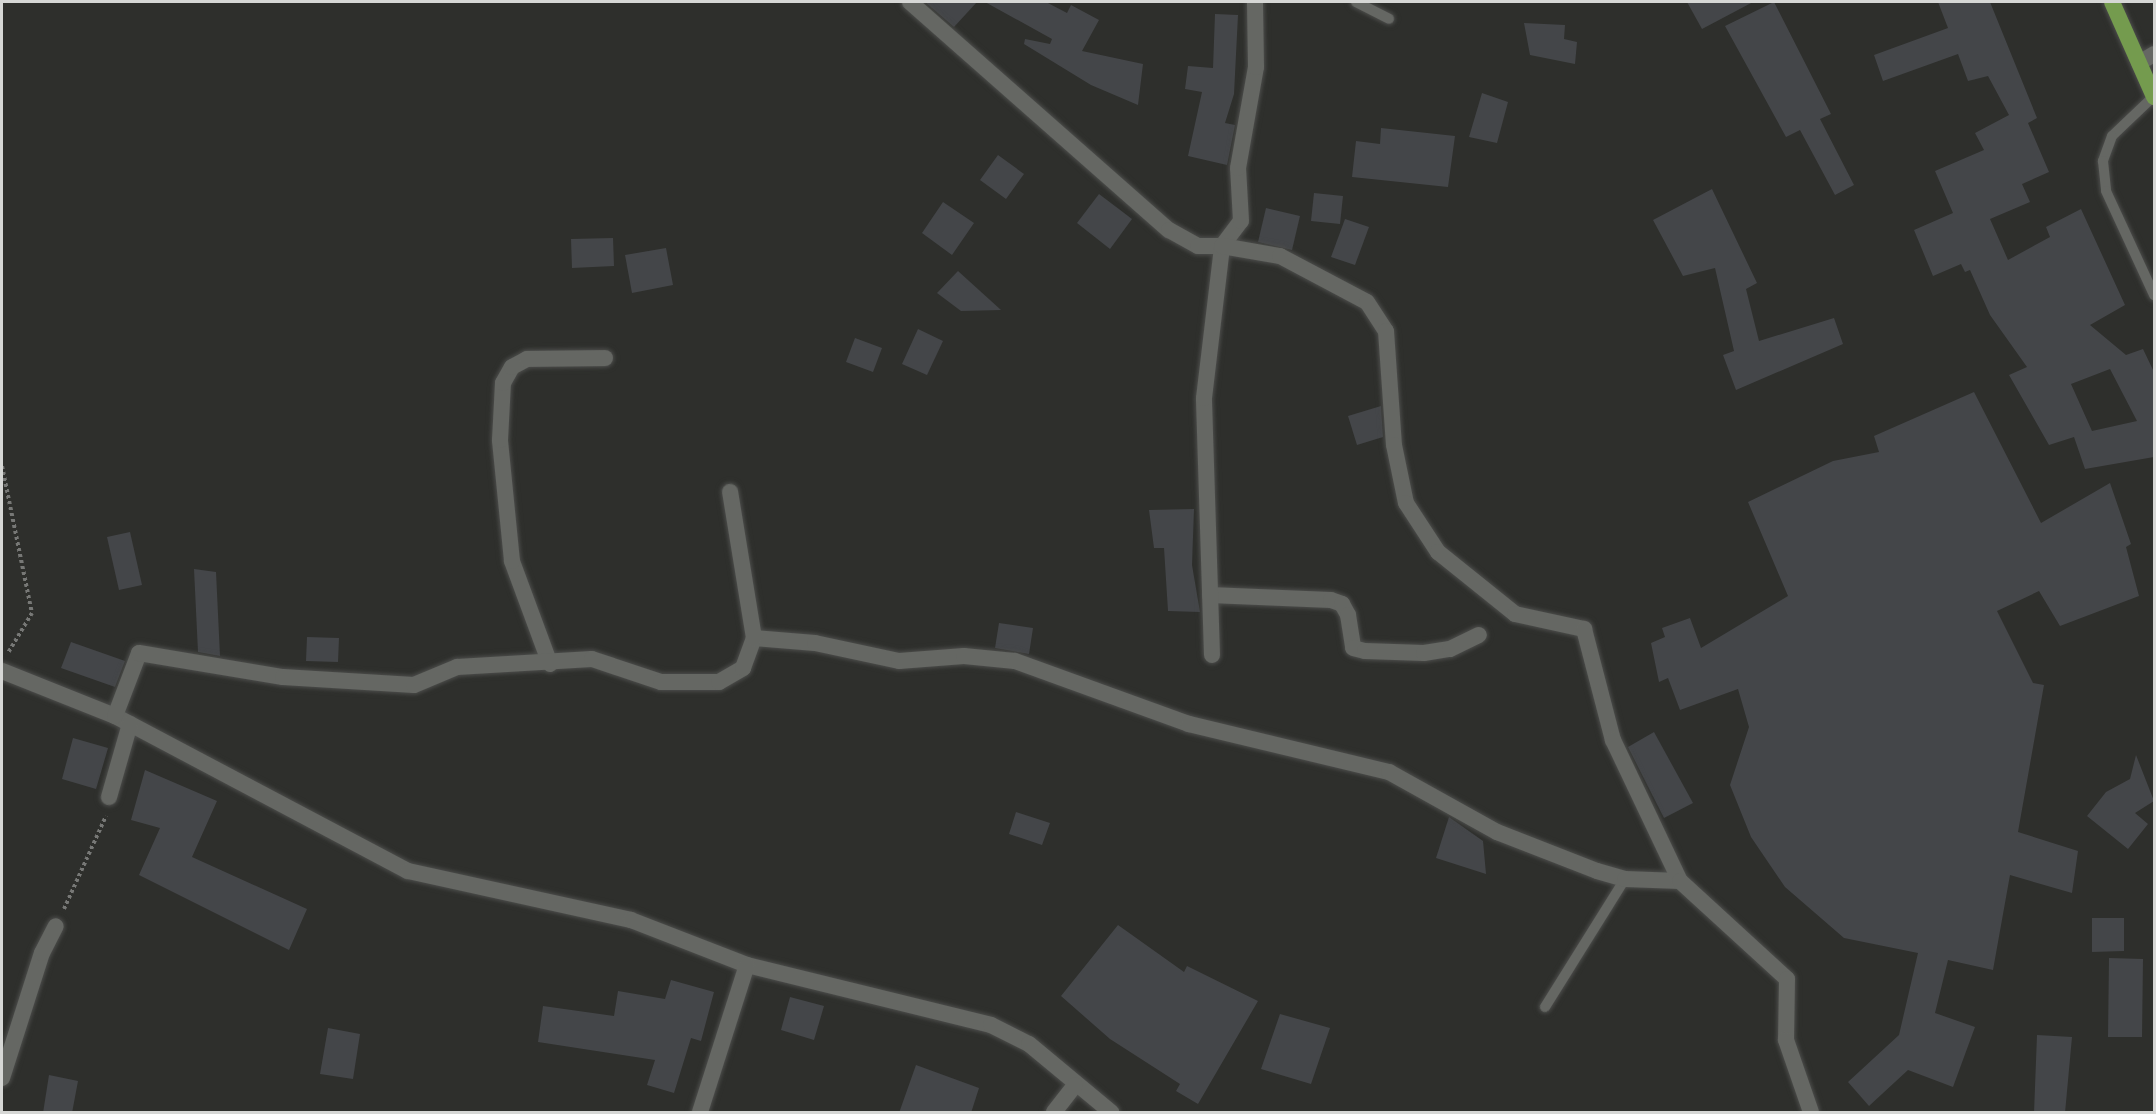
<!DOCTYPE html>
<style>
body{margin:0}
#map{position:relative;width:2156px;height:1114px;overflow:hidden;background:#2e2f2c;font-family:"Space Grotesk",sans-serif}
div>[style]{position:absolute}
.building>*{inset:0;background:#444649}
.path>*{height:4px;margin-top:-2px;transform-origin:0;background:repeating-linear-gradient(90deg,#777876 0 3px,transparent 0 6px)}
.roads{filter:drop-shadow(0 0 2px #4c4d4b) drop-shadow(0 0 2px #4c4d4b)}
.service>*{height:10px;margin:-5px;padding:0 5px;transform-origin:5px;border-radius:5px;background:#656763}
.minor>*{height:16px;margin:-8px;padding:0 8px;transform-origin:8px;border-radius:8px;background:#656763}
.trunk>*{height:16px;margin:-8px;padding:0 8px;transform-origin:8px;border-radius:8px;background:#749b4e}
span{translate:-50% -50%;white-space:nowrap;text-align:center;line-height:1.15;-webkit-text-stroke:5px #161716;paint-order:stroke}
.frame{position:absolute;inset:0;border:3px solid #d6d7d5;pointer-events:none}
</style>
<div id="map">
<div class="building">
<i style="clip-path:polygon(925px 2px,977px 2px,954px 27px)"></i>
<i style="clip-path:polygon(985px 2px,1046px 2px,1067px 13px,1071px 5px,1099px 20px,1082px 51px,1143px 64px,1138px 105px,1091px 85px,1024px 44px,1025px 39px,1050px 44px,1052px 39px)"></i>
<i style="clip-path:polygon(1687px 2px,1753px 2px,1702px 29px)"></i>
<i style="clip-path:polygon(1774px 2px,1831px 114px,1820px 119px,1854px 185px,1835px 195px,1800px 130px,1786px 137px,1725px 26px)"></i>
<i style="clip-path:polygon(evenodd,1938px 2px,1990px 2px,2037px 118px,2028px 123px,2049px 172px,2022px 184px,2030px 202px,1990px 219px,2008px 260px,2050px 237px,2046px 227px,2081px 209px,2125px 305px,2090px 325px,2126px 355px,2143px 349px,2154px 372px,2154px 457px,2085px 469px,2074px 437px,2049px 445px,2009px 375px,2027px 367px,1990px 315px,1970px 270px,1965px 272px,1961px 264px,1933px 276px,1914px 230px,1953px 213px,1935px 171px,1984px 150px,1975px 133px,2009px 115px,1988px 76px,1968px 81px,1958px 54px,1883px 81px,1874px 55px,1948px 28px,1938px 2px,2110px 369px,2137px 421px,2092px 431px,2071px 384px,2110px 369px)"></i>
<i style="clip-path:polygon(1215px 14px,1238px 15px,1234px 94px,1225px 123px,1235px 125px,1227px 165px,1188px 156px,1202px 92px,1185px 89px,1188px 66px,1213px 68px)"></i>
<i style="clip-path:polygon(1524px 23px,1565px 25px,1564px 39px,1577px 42px,1575px 64px,1530px 55px)"></i>
<i style="clip-path:polygon(1482px 93px,1508px 102px,1497px 143px,1469px 137px)"></i>
<i style="clip-path:polygon(1381px 128px,1455px 136px,1448px 187px,1352px 177px,1356px 141px,1380px 144px)"></i>
<i style="clip-path:polygon(998px 155px,1024px 174px,1006px 199px,980px 180px)"></i>
<i style="clip-path:polygon(1712px 189px,1757px 283px,1746px 289px,1759px 341px,1834px 318px,1843px 344px,1736px 390px,1723px 355px,1734px 351px,1715px 268px,1683px 276px,1653px 220px)"></i>
<i style="clip-path:polygon(1314px 193px,1343px 196px,1340px 224px,1311px 221px)"></i>
<i style="clip-path:polygon(1099px 194px,1132px 219px,1110px 249px,1077px 223px)"></i>
<i style="clip-path:polygon(943px 202px,974px 223px,952px 255px,922px 233px)"></i>
<i style="clip-path:polygon(1266px 208px,1300px 216px,1292px 250px,1258px 242px)"></i>
<i style="clip-path:polygon(1345px 219px,1369px 227px,1355px 265px,1331px 257px)"></i>
<i style="clip-path:polygon(613px 238px,614px 266px,572px 268px,571px 239px)"></i>
<i style="clip-path:polygon(666px 248px,673px 285px,632px 293px,625px 255px)"></i>
<i style="clip-path:polygon(958px 271px,1001px 310px,961px 311px,937px 293px)"></i>
<i style="clip-path:polygon(918px 329px,943px 341px,927px 375px,902px 364px)"></i>
<i style="clip-path:polygon(855px 338px,882px 348px,873px 372px,846px 362px)"></i>
<i style="clip-path:polygon(1974px 392px,2041px 523px,2110px 483px,2131px 544px,2126px 547px,2139px 596px,2060px 626px,2039px 591px,1997px 611px,2033px 683px,2044px 685px,2018px 832px,2078px 851px,2072px 893px,2010px 875px,1993px 970px,1948px 960px,1935px 1013px,1975px 1027px,1953px 1087px,1908px 1070px,1869px 1106px,1848px 1082px,1899px 1035px,1918px 953px,1844px 938px,1785px 887px,1751px 837px,1730px 785px,1749px 727px,1738px 689px,1680px 710px,1668px 678px,1659px 682px,1651px 643px,1665px 637px,1662px 628px,1690px 618px,1701px 648px,1788px 596px,1748px 502px,1833px 461px,1879px 452px,1874px 436px)"></i>
<i style="clip-path:polygon(1381px 406px,1383px 437px,1357px 445px,1348px 416px)"></i>
<i style="clip-path:polygon(1194px 509px,1192px 565px,1200px 612px,1168px 611px,1164px 548px,1154px 548px,1149px 510px)"></i>
<i style="clip-path:polygon(130px 532px,142px 585px,119px 590px,107px 537px)"></i>
<i style="clip-path:polygon(194px 569px,216px 572px,220px 656px,198px 652px)"></i>
<i style="clip-path:polygon(999px 623px,1033px 628px,1029px 654px,995px 648px)"></i>
<i style="clip-path:polygon(307px 637px,339px 638px,338px 662px,306px 661px)"></i>
<i style="clip-path:polygon(71px 642px,125px 661px,115px 687px,61px 668px)"></i>
<i style="clip-path:polygon(1654px 732px,1693px 803px,1664px 818px,1628px 747px)"></i>
<i style="clip-path:polygon(73px 738px,108px 748px,96px 789px,62px 779px)"></i>
<i style="clip-path:polygon(2136px 755px,2154px 801px,2135px 813px,2148px 824px,2128px 849px,2087px 816px,2106px 792px,2130px 779px)"></i>
<i style="clip-path:polygon(145px 770px,217px 801px,192px 857px,307px 909px,289px 950px,139px 875px,160px 828px,131px 820px)"></i>
<i style="clip-path:polygon(1016px 812px,1050px 823px,1042px 845px,1009px 834px)"></i>
<i style="clip-path:polygon(1449px 817px,1483px 841px,1486px 874px,1436px 858px)"></i>
<i style="clip-path:polygon(2092px 918px,2124px 918px,2124px 951px,2092px 952px)"></i>
<i style="clip-path:polygon(1118px 925px,1184px 972px,1187px 966px,1258px 1001px,1198px 1104px,1176px 1091px,1180px 1084px,1110px 1039px,1061px 996px)"></i>
<i style="clip-path:polygon(2109px 958px,2143px 959px,2142px 1037px,2108px 1037px)"></i>
<i style="clip-path:polygon(671px 980px,714px 992px,701px 1041px,691px 1038px,674px 1093px,647px 1085px,655px 1060px,538px 1042px,543px 1006px,614px 1016px,618px 991px,665px 999px)"></i>
<i style="clip-path:polygon(790px 997px,824px 1006px,814px 1040px,781px 1030px)"></i>
<i style="clip-path:polygon(1280px 1014px,1330px 1028px,1311px 1084px,1261px 1069px)"></i>
<i style="clip-path:polygon(328px 1028px,360px 1034px,353px 1079px,320px 1074px)"></i>
<i style="clip-path:polygon(2037px 1035px,2072px 1037px,2065px 1113px,2034px 1113px)"></i>
<i style="clip-path:polygon(916px 1065px,979px 1088px,971px 1113px,899px 1113px)"></i>
<i style="clip-path:polygon(49px 1075px,78px 1081px,72px 1113px,43px 1113px)"></i>
</div>
<div class="path">
<i style="left:2px;top:466px;width:150px;rotate:78.5deg"></i>
<i style="left:32px;top:613px;width:47px;rotate:121deg"></i>
<i style="left:64px;top:909px;width:102px;rotate:-65.7deg"></i>
</div>
<div class="roads">
<div class="service">
<i style="left:1356px;top:2px;width:37px;rotate:27deg"></i>
<i style="left:2154px;top:96px;width:58px;rotate:136.4deg"></i>
<i style="left:2112px;top:136px;width:27px;rotate:110deg"></i>
<i style="left:2103px;top:161px;width:30px;rotate:84deg"></i>
<i style="left:2106px;top:191px;width:115px;rotate:65.2deg"></i>
<i style="left:1545px;top:1007px;width:151px;rotate:-58deg"></i>
</div>
<div class="minor">
<i style="left:910px;top:2px;width:345px;rotate:41.4deg"></i>
<i style="left:1169px;top:230px;width:33px;rotate:29deg"></i>
<i style="left:1198px;top:246px;width:24px"></i>
<i style="left:1222px;top:246px;width:31px;rotate:-53deg"></i>
<i style="left:1241px;top:221px;width:53px;rotate:-93.2deg"></i>
<i style="left:1238px;top:168px;width:103px;rotate:-79.9deg"></i>
<i style="left:1256px;top:67px;width:65px;rotate:-90.9deg"></i>
<i style="left:2139px;top:63px;width:17px;rotate:-31deg"></i>
<i style="left:1210px;top:595px;width:121px;rotate:2.4deg"></i>
<i style="left:1331px;top:600px;width:12px;rotate:20deg"></i>
<i style="left:1342px;top:604px;width:13px;rotate:61deg"></i>
<i style="left:1348px;top:615px;width:33px;rotate:81deg"></i>
<i style="left:1353px;top:648px;width:12px;rotate:14deg"></i>
<i style="left:1365px;top:651px;width:59px;rotate:1.9deg"></i>
<i style="left:1424px;top:653px;width:26px;rotate:-9deg"></i>
<i style="left:1450px;top:649px;width:32px;rotate:-26deg"></i>
<i style="left:754px;top:638px;width:61px;rotate:4.7deg"></i>
<i style="left:815px;top:643px;width:86px;rotate:12.1deg"></i>
<i style="left:899px;top:661px;width:65px;rotate:-4.4deg"></i>
<i style="left:964px;top:656px;width:51px;rotate:5.6deg"></i>
<i style="left:1015px;top:661px;width:185px;rotate:19.9deg"></i>
<i style="left:1189px;top:724px;width:206px;rotate:13.5deg"></i>
<i style="left:1389px;top:772px;width:124px;rotate:29.1deg"></i>
<i style="left:1497px;top:832px;width:107px;rotate:21.3deg"></i>
<i style="left:1597px;top:871px;width:29px;rotate:16deg"></i>
<i style="left:1625px;top:879px;width:55px;rotate:2.1deg"></i>
<i style="left:1212px;top:655px;width:257px;rotate:-91.8deg"></i>
<i style="left:1204px;top:398px;width:153px;rotate:-83.2deg"></i>
<i style="left:1222px;top:246px;width:59px;rotate:9.8deg"></i>
<i style="left:1280px;top:256px;width:98px;rotate:27.9deg"></i>
<i style="left:1367px;top:302px;width:35px;rotate:57deg"></i>
<i style="left:1386px;top:331px;width:114px;rotate:86deg"></i>
<i style="left:1394px;top:445px;width:59px;rotate:78.3deg"></i>
<i style="left:1406px;top:503px;width:59px;rotate:56.9deg"></i>
<i style="left:1438px;top:552px;width:99px;rotate:38.8deg"></i>
<i style="left:1515px;top:614px;width:71px;rotate:12.3deg"></i>
<i style="left:1584px;top:629px;width:115px;rotate:75.4deg"></i>
<i style="left:1613px;top:740px;width:156px;rotate:64.6deg"></i>
<i style="left:1680px;top:881px;width:145px;rotate:42.5deg"></i>
<i style="left:1787px;top:979px;width:61px;rotate:90.9deg"></i>
<i style="left:1786px;top:1040px;width:76px;rotate:70.9deg"></i>
<i style="left:550px;top:664px;width:110px;rotate:-110.3deg"></i>
<i style="left:512px;top:561px;width:122px;rotate:-95.7deg"></i>
<i style="left:500px;top:440px;width:57px;rotate:-87deg"></i>
<i style="left:503px;top:383px;width:18px;rotate:-61deg"></i>
<i style="left:512px;top:367px;width:17px;rotate:-28deg"></i>
<i style="left:527px;top:359px;width:78px;rotate:-0.7deg"></i>
<i style="left:2px;top:671px;width:122px;rotate:21.7deg"></i>
<i style="left:115px;top:716px;width:331px;rotate:27.9deg"></i>
<i style="left:408px;top:871px;width:228px;rotate:12.4deg"></i>
<i style="left:631px;top:920px;width:124px;rotate:21.2deg"></i>
<i style="left:747px;top:965px;width:251px;rotate:13.8deg"></i>
<i style="left:991px;top:1025px;width:42px;rotate:26.6deg"></i>
<i style="left:1029px;top:1044px;width:107px;rotate:39.7deg"></i>
<i style="left:115px;top:716px;width:67px;rotate:-69.1deg"></i>
<i style="left:139px;top:653px;width:146px;rotate:9.5deg"></i>
<i style="left:283px;top:677px;width:131px;rotate:3.5deg"></i>
<i style="left:414px;top:685px;width:47px;rotate:-22.7deg"></i>
<i style="left:457px;top:667px;width:135px;rotate:-3.4deg"></i>
<i style="left:592px;top:659px;width:73px;rotate:18.4deg"></i>
<i style="left:661px;top:682px;width:58px"></i>
<i style="left:719px;top:682px;width:28px;rotate:-30deg"></i>
<i style="left:743px;top:668px;width:32px;rotate:-70deg"></i>
<i style="left:754px;top:638px;width:148px;rotate:-99.3deg"></i>
<i style="left:109px;top:797px;width:76px;rotate:-74deg"></i>
<i style="left:2px;top:1078px;width:131px;rotate:-72.3deg"></i>
<i style="left:42px;top:953px;width:30px;rotate:-63deg"></i>
<i style="left:700px;top:1112px;width:154px;rotate:-72.3deg"></i>
<i style="left:1054px;top:1112px;width:34px;rotate:-52deg"></i>
</div>
<div class="trunk">
<i style="left:2112px;top:2px;width:104px;rotate:66.1deg"></i>
</div>
</div>
<div class="frame"></div>
</div>
